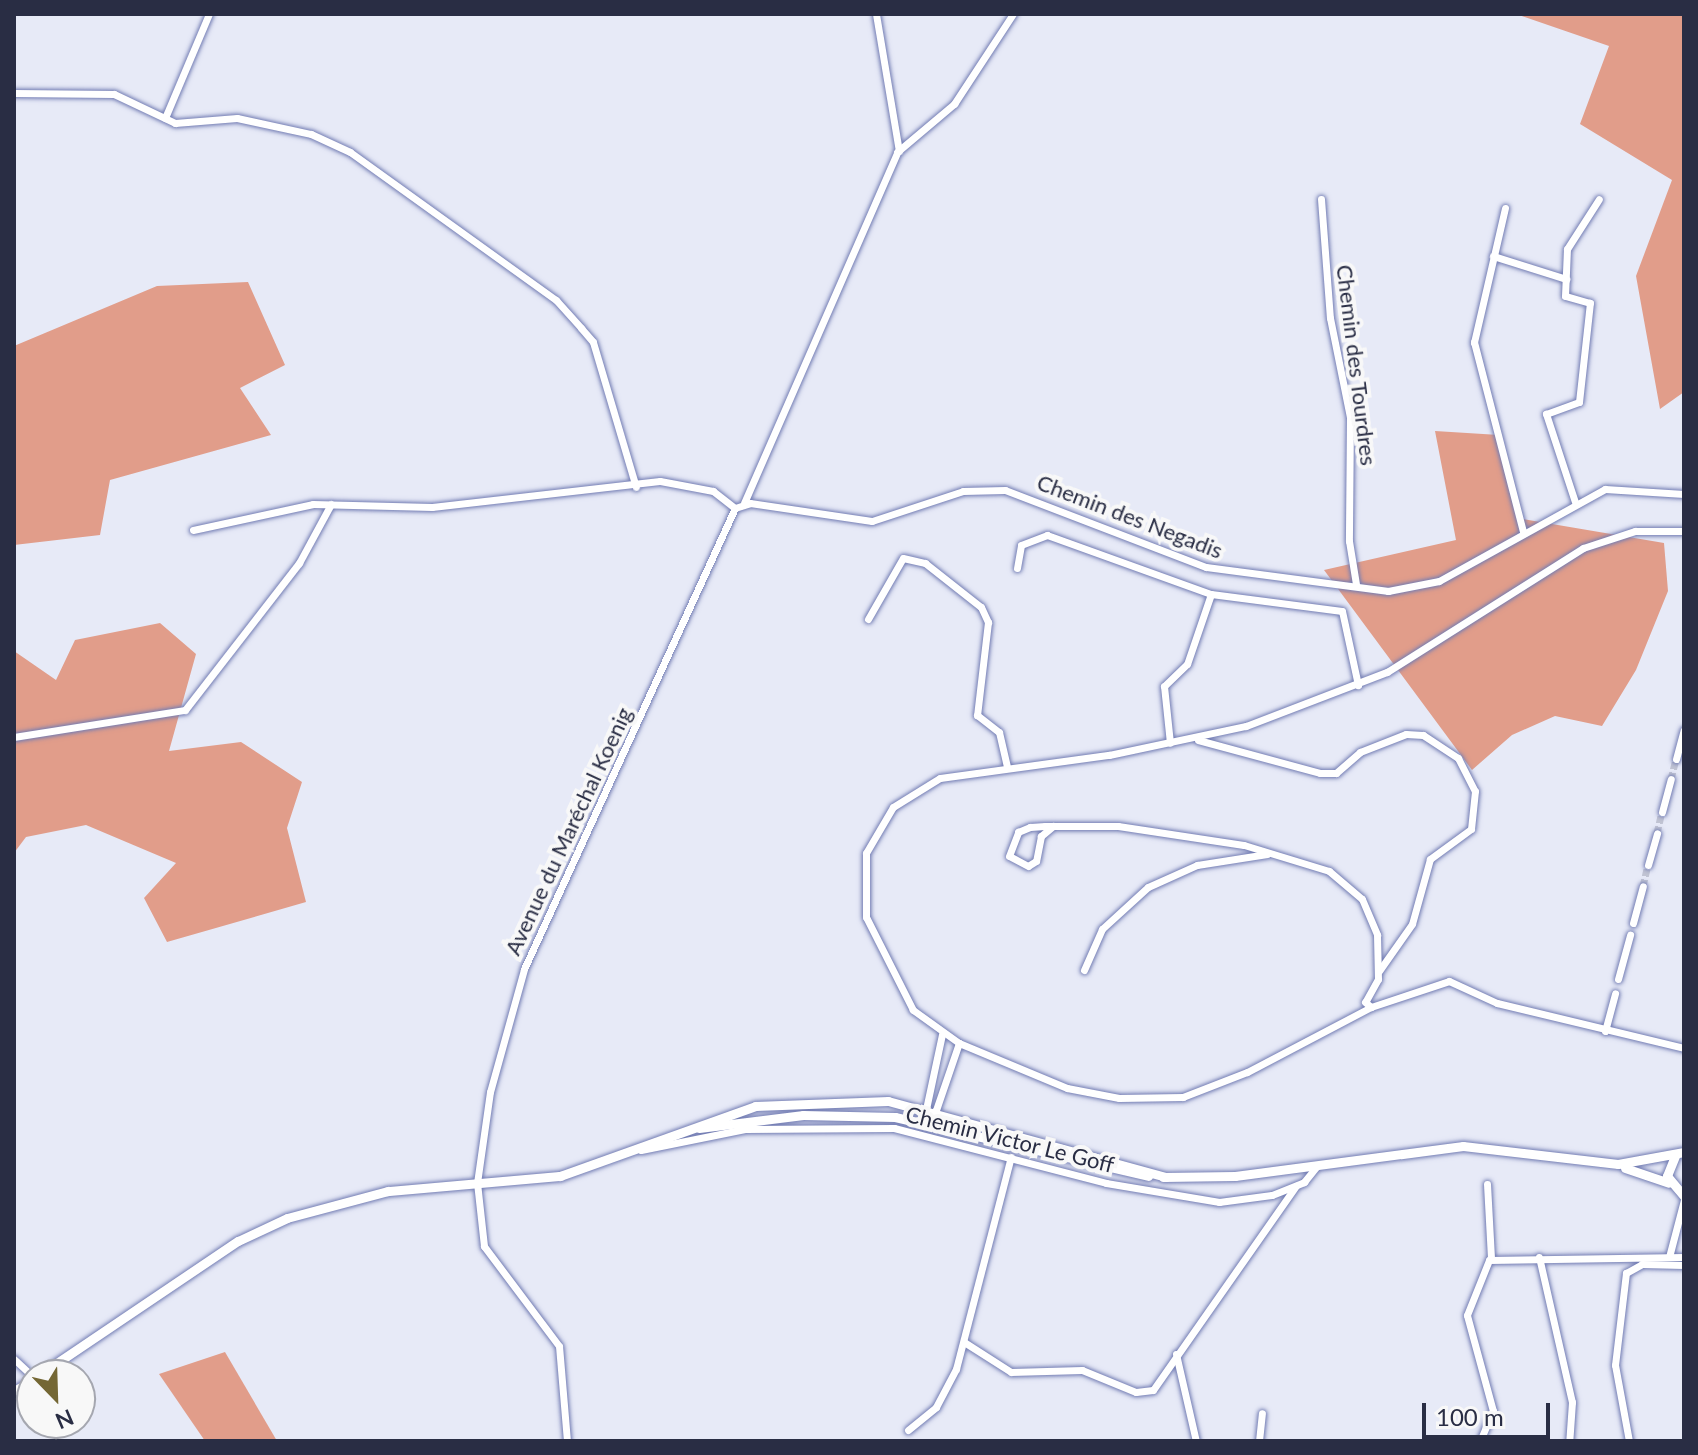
<!DOCTYPE html>
<meta charset="utf-8">
<style>
body{margin:0}
#map{position:relative;width:1698px;height:1455px;overflow:hidden;background:#e7eaf7;font-family:Lato,sans-serif}
div>[style]{position:absolute}
.forest>*{inset:0;background:#e19d8a}
.minor-tunnel>*{height:7px;margin-top:-3.5px;transform-origin:0;background:repeating-linear-gradient(90deg,#c1c4d3 0 7px,transparent 0 10.5px)}
.roads{filter:drop-shadow(0 0 2px #727cb3) drop-shadow(0 0 2px #727cb3)}
.minor>*{height:7px;margin:-3.5px;padding:0 3.5px;transform-origin:3.5px;border-radius:3.5px;background:#fff}
.tertiary>*{height:9px;margin:-4.5px;padding:0 4.5px;transform-origin:4.5px;border-radius:4.5px;background:#fff}
span{translate:-50% -50%;white-space:nowrap;text-align:center;line-height:1.15;-webkit-text-stroke:8px #f8f8f8;paint-order:stroke}
.street-label{font-size:22px;color:#292d44}
.frame{position:absolute;inset:0;border:16px solid #292d44;pointer-events:none}
.north{position:absolute;left:16px;top:1359px;width:80px;height:80px;box-sizing:border-box;background:#f8f8f8;border:2px solid #a5a7b0;border-radius:50%;rotate:157deg;font-size:22px;font-weight:700;line-height:32px;text-align:center;color:#292d44}
.north::after{content:'';display:block;margin:auto;width:28px;height:36px;background:#746734;clip-path:polygon(50% 0,100% 100%,50% 72%,0 100%)}
.scale{position:absolute;left:1422px;top:1403px;width:128px;height:36px;box-sizing:border-box;border:4px solid #292d44;border-top:0;padding-left:10px;font-size:24px;line-height:28px;white-space:nowrap;color:#292d44;-webkit-text-stroke:6px #f8f8f8;paint-order:stroke}
</style>
<div id="map">
<div class="forest">
<i style="clip-path:polygon(1516px 14px,1684px 14px,1684px 392px,1660px 409px,1636px 276px,1672px 180px,1580px 124px,1609px 46px)"></i>
<i style="clip-path:polygon(248px 282px,285px 365px,240px 388px,271px 435px,110px 480px,100px 535px,14px 545px,14px 346px,157px 286px)"></i>
<i style="clip-path:polygon(1435px 431px,1499px 435px,1523px 519px,1664px 543px,1668px 591px,1636px 670px,1602px 726px,1555px 716px,1512px 735px,1472px 770px,1324px 570px,1456px 540px)"></i>
<i style="clip-path:polygon(160px 623px,196px 654px,169px 751px,241px 742px,302px 782px,287px 828px,306px 902px,167px 942px,144px 898px,176px 863px,86px 825px,26px 837px,14px 853px,14px 651px,56px 680px,75px 640px)"></i>
<i style="clip-path:polygon(225px 1352px,277px 1441px,205px 1441px,159px 1374px)"></i>
</div>
<div class="minor-tunnel">
<i style="left:1671px;top:779px;width:21px;rotate:-76deg"></i>
<i style="left:1657px;top:833px;width:22px;rotate:-77deg"></i>
<i style="left:1643px;top:886px;width:22px;rotate:-77deg"></i>
</div>
<div class="roads">
<div class="minor">
<i style="left:876px;top:14px;width:139px;rotate:80.5deg"></i>
<i style="left:14px;top:93px;width:100px;rotate:0.6deg"></i>
<i style="left:114px;top:94px;width:68px;rotate:25.4deg"></i>
<i style="left:175px;top:123px;width:62px;rotate:-4.6deg"></i>
<i style="left:237px;top:118px;width:76px;rotate:12.2deg"></i>
<i style="left:311px;top:134px;width:43px;rotate:24.8deg"></i>
<i style="left:350px;top:152px;width:254px;rotate:35.7deg"></i>
<i style="left:556px;top:300px;width:38px;rotate:48deg"></i>
<i style="left:581px;top:328px;width:18px;rotate:49deg"></i>
<i style="left:593px;top:342px;width:151px;rotate:73.5deg"></i>
<i style="left:165px;top:118px;width:113px;rotate:-67.1deg"></i>
<i style="left:1321px;top:199px;width:119px;rotate:85.7deg"></i>
<i style="left:1330px;top:318px;width:101px;rotate:78.6deg"></i>
<i style="left:1350px;top:417px;width:124px;rotate:90.5deg"></i>
<i style="left:1349px;top:541px;width:44px;rotate:80.8deg"></i>
<i style="left:1505px;top:208px;width:138px;rotate:103deg"></i>
<i style="left:1474px;top:342px;width:196px;rotate:75.5deg"></i>
<i style="left:1493px;top:256px;width:77px;rotate:17.5deg"></i>
<i style="left:1575px;top:502px;width:93px;rotate:-108.2deg"></i>
<i style="left:1546px;top:414px;width:35px;rotate:-20deg"></i>
<i style="left:1579px;top:402px;width:100px;rotate:-83.7deg"></i>
<i style="left:1590px;top:303px;width:26px;rotate:-164deg"></i>
<i style="left:1565px;top:296px;width:47px;rotate:-87.6deg"></i>
<i style="left:1567px;top:249px;width:59px;rotate:-57.4deg"></i>
<i style="left:744px;top:503px;width:383px;rotate:-66.4deg"></i>
<i style="left:897px;top:152px;width:75px;rotate:-40.1deg"></i>
<i style="left:954px;top:104px;width:108px;rotate:-56.8deg"></i>
<i style="left:735px;top:508px;width:16px;rotate:-18deg"></i>
<i style="left:750px;top:503px;width:123px;rotate:8.4deg"></i>
<i style="left:872px;top:521px;width:96px;rotate:-18.2deg"></i>
<i style="left:963px;top:491px;width:42px;rotate:-1.4deg"></i>
<i style="left:1005px;top:490px;width:215px;rotate:21deg"></i>
<i style="left:1206px;top:567px;width:184px;rotate:7.5deg"></i>
<i style="left:1388px;top:591px;width:52px;rotate:-11.1deg"></i>
<i style="left:1439px;top:581px;width:190px;rotate:-29deg"></i>
<i style="left:1605px;top:489px;width:79px;rotate:3.6deg"></i>
<i style="left:193px;top:530px;width:123px;rotate:-12.2deg"></i>
<i style="left:313px;top:504px;width:119px;rotate:1.4deg"></i>
<i style="left:432px;top:507px;width:229px;rotate:-6.5deg"></i>
<i style="left:660px;top:481px;width:54px;rotate:10.7deg"></i>
<i style="left:713px;top:491px;width:28px;rotate:38deg"></i>
<i style="left:1017px;top:568px;width:23px;rotate:-80deg"></i>
<i style="left:1021px;top:545px;width:28px;rotate:-21deg"></i>
<i style="left:1047px;top:535px;width:174px;rotate:19.8deg"></i>
<i style="left:1211px;top:594px;width:74px;rotate:108.9deg"></i>
<i style="left:1187px;top:664px;width:32px;rotate:136deg"></i>
<i style="left:1164px;top:686px;width:57px;rotate:84deg"></i>
<i style="left:1211px;top:594px;width:132px;rotate:7.4deg"></i>
<i style="left:1342px;top:611px;width:76px;rotate:77.8deg"></i>
<i style="left:868px;top:619px;width:70px;rotate:-60.2deg"></i>
<i style="left:903px;top:558px;width:23px;rotate:13deg"></i>
<i style="left:925px;top:563px;width:71px;rotate:38.2deg"></i>
<i style="left:981px;top:607px;width:17px;rotate:65deg"></i>
<i style="left:988px;top:622px;width:94px;rotate:96.7deg"></i>
<i style="left:977px;top:715px;width:28px;rotate:38deg"></i>
<i style="left:999px;top:732px;width:35px;rotate:77deg"></i>
<i style="left:14px;top:737px;width:173px;rotate:-9deg"></i>
<i style="left:185px;top:710px;width:186px;rotate:-52.2deg"></i>
<i style="left:299px;top:563px;width:67px;rotate:-61.5deg"></i>
<i style="left:1198px;top:740px;width:126px;rotate:15.1deg"></i>
<i style="left:1320px;top:773px;width:16px"></i>
<i style="left:1336px;top:773px;width:32px;rotate:-41deg"></i>
<i style="left:1360px;top:752px;width:49px;rotate:-21.4deg"></i>
<i style="left:1406px;top:734px;width:17px;rotate:3deg"></i>
<i style="left:1423px;top:735px;width:42px;rotate:33.3deg"></i>
<i style="left:1458px;top:758px;width:37px;rotate:63deg"></i>
<i style="left:1475px;top:791px;width:38px;rotate:96deg"></i>
<i style="left:1471px;top:829px;width:51px;rotate:143.8deg"></i>
<i style="left:1430px;top:859px;width:67px;rotate:105.5deg"></i>
<i style="left:1412px;top:924px;width:57px;rotate:125.1deg"></i>
<i style="left:1676px;top:759px;width:30px;rotate:-75deg"></i>
<i style="left:1662px;top:812px;width:34px;rotate:-75deg"></i>
<i style="left:1053px;top:826px;width:16px;rotate:140deg"></i>
<i style="left:1041px;top:836px;width:25px;rotate:101deg"></i>
<i style="left:1036px;top:861px;width:9px;rotate:148deg"></i>
<i style="left:1028px;top:866px;width:21px;rotate:-152deg"></i>
<i style="left:1009px;top:856px;width:26px;rotate:-69deg"></i>
<i style="left:1018px;top:832px;width:13px;rotate:-23deg"></i>
<i style="left:1030px;top:827px;width:15px;rotate:-4deg"></i>
<i style="left:1045px;top:826px;width:73px"></i>
<i style="left:1118px;top:826px;width:127px;rotate:8.6deg"></i>
<i style="left:1244px;top:845px;width:89px;rotate:17deg"></i>
<i style="left:1329px;top:871px;width:43px;rotate:40.3deg"></i>
<i style="left:1362px;top:899px;width:39px;rotate:67deg"></i>
<i style="left:1377px;top:935px;width:44px;rotate:88.7deg"></i>
<i style="left:1378px;top:979px;width:26px;rotate:119deg"></i>
<i style="left:1365px;top:1002px;width:8px;rotate:40deg"></i>
<i style="left:1371px;top:1007px;width:82px;rotate:-18.4deg"></i>
<i style="left:1449px;top:981px;width:53px;rotate:24.6deg"></i>
<i style="left:1497px;top:1003px;width:192px;rotate:13.5deg"></i>
<i style="left:1648px;top:865px;width:33px;rotate:-74deg"></i>
<i style="left:1633px;top:923px;width:38px;rotate:-75deg"></i>
<i style="left:1084px;top:970px;width:45px;rotate:-66.3deg"></i>
<i style="left:1102px;top:929px;width:62px;rotate:-42.4deg"></i>
<i style="left:1148px;top:887px;width:54px;rotate:-24.2deg"></i>
<i style="left:1197px;top:865px;width:71px;rotate:-8.9deg"></i>
<i style="left:1618px;top:979px;width:46px;rotate:-74.7deg"></i>
<i style="left:1371px;top:1007px;width:140px;rotate:152.3deg"></i>
<i style="left:1247px;top:1072px;width:69px;rotate:158.7deg"></i>
<i style="left:1183px;top:1097px;width:64px;rotate:179.1deg"></i>
<i style="left:1119px;top:1098px;width:53px;rotate:-169.1deg"></i>
<i style="left:1067px;top:1088px;width:117px;rotate:-157.4deg"></i>
<i style="left:959px;top:1043px;width:57px;rotate:-144.3deg"></i>
<i style="left:913px;top:1010px;width:104px;rotate:-116.8deg"></i>
<i style="left:866px;top:917px;width:64px;rotate:-90deg"></i>
<i style="left:866px;top:853px;width:53px;rotate:-59.6deg"></i>
<i style="left:893px;top:807px;width:55px;rotate:-31.7deg"></i>
<i style="left:940px;top:778px;width:171px;rotate:-7.8deg"></i>
<i style="left:1109px;top:755px;width:140px;rotate:-12deg"></i>
<i style="left:1246px;top:726px;width:151px;rotate:-21deg"></i>
<i style="left:1387px;top:672px;width:232px;rotate:-32.3deg"></i>
<i style="left:1583px;top:548px;width:55px;rotate:-18.1deg"></i>
<i style="left:1635px;top:531px;width:49px"></i>
<i style="left:1605px;top:1031px;width:39px;rotate:-75deg"></i>
<i style="left:923px;top:1123px;width:91px;rotate:-77.9deg"></i>
<i style="left:923px;top:1123px;width:18px;rotate:-45deg"></i>
<i style="left:936px;top:1110px;width:71px;rotate:-71.1deg"></i>
<i style="left:641px;top:1150px;width:106px;rotate:-11.4deg"></i>
<i style="left:745px;top:1129px;width:149px;rotate:-0.4deg"></i>
<i style="left:894px;top:1128px;width:219px;rotate:14.5deg"></i>
<i style="left:1106px;top:1183px;width:115px;rotate:9.5deg"></i>
<i style="left:1219px;top:1202px;width:53px;rotate:-7.5deg"></i>
<i style="left:1272px;top:1195px;width:35px;rotate:-22deg"></i>
<i style="left:1304px;top:1182px;width:22px;rotate:-51deg"></i>
<i style="left:1487px;top:1184px;width:75px;rotate:86.9deg"></i>
<i style="left:1539px;top:1257px;width:149px;rotate:77.2deg"></i>
<i style="left:1572px;top:1402px;width:39px;rotate:94deg"></i>
<i style="left:1669px;top:1257px;width:59px;rotate:-75.3deg"></i>
<i style="left:964px;top:1342px;width:56px;rotate:32.6deg"></i>
<i style="left:1011px;top:1372px;width:71px;rotate:-1.6deg"></i>
<i style="left:1082px;top:1370px;width:58px;rotate:22.2deg"></i>
<i style="left:1136px;top:1392px;width:17px;rotate:-7deg"></i>
<i style="left:1153px;top:1390px;width:249px;rotate:-55deg"></i>
<i style="left:1176px;top:1354px;width:89px;rotate:77.1deg"></i>
<i style="left:14px;top:1359px;width:25px;rotate:43deg"></i>
<i style="left:908px;top:1430px;width:36px;rotate:-39deg"></i>
<i style="left:936px;top:1407px;width:43px;rotate:-62.2deg"></i>
<i style="left:956px;top:1369px;width:219px;rotate:-75.5deg"></i>
<i style="left:567px;top:1441px;width:95px;rotate:-94.8deg"></i>
<i style="left:559px;top:1346px;width:125px;rotate:-126.9deg"></i>
<i style="left:484px;top:1246px;width:63px;rotate:-96.3deg"></i>
<i style="left:477px;top:1183px;width:92px;rotate:-81.9deg"></i>
<i style="left:490px;top:1092px;width:128px;rotate:-74.5deg"></i>
<i style="left:524px;top:969px;width:507px;rotate:-65.41deg"></i>
<i style="left:1259px;top:1441px;width:28px;rotate:-84deg"></i>
<i style="left:1480px;top:1441px;width:33px;rotate:-67deg"></i>
<i style="left:1493px;top:1411px;width:99px;rotate:-105.2deg"></i>
<i style="left:1467px;top:1315px;width:59px;rotate:-68.2deg"></i>
<i style="left:1489px;top:1260px;width:195px;rotate:-0.9deg"></i>
<i style="left:1629px;top:1441px;width:77px;rotate:-100.4deg"></i>
<i style="left:1615px;top:1365px;width:93px;rotate:-83.2deg"></i>
<i style="left:1626px;top:1273px;width:18px;rotate:-29deg"></i>
<i style="left:1642px;top:1264px;width:42px;rotate:1.4deg"></i>
</div>
<div class="tertiary">
<i style="left:699px;top:1128px;width:105px;rotate:-7.1deg"></i>
<i style="left:803px;top:1115px;width:92px;rotate:1.2deg"></i>
<i style="left:895px;top:1117px;width:260px;rotate:13.1deg"></i>
<i style="left:1675px;top:1156px;width:22px;rotate:112deg"></i>
<i style="left:1667px;top:1176px;width:26px;rotate:50deg"></i>
<i style="left:1625px;top:1168px;width:46px;rotate:18.8deg"></i>
<i style="left:1163px;top:1177px;width:72px;rotate:-0.8deg"></i>
<i style="left:1235px;top:1176px;width:230px;rotate:-7.5deg"></i>
<i style="left:1463px;top:1146px;width:156px;rotate:6.6deg"></i>
<i style="left:1618px;top:1164px;width:67px;rotate:-10.3deg"></i>
<i style="left:39px;top:1375px;width:240px;rotate:-34deg"></i>
<i style="left:238px;top:1241px;width:54px;rotate:-25.1deg"></i>
<i style="left:287px;top:1218px;width:105px;rotate:-15deg"></i>
<i style="left:388px;top:1191px;width:173px;rotate:-5deg"></i>
<i style="left:560px;top:1176px;width:207px;rotate:-19.7deg"></i>
<i style="left:755px;top:1106px;width:133px;rotate:-2.2deg"></i>
<i style="left:888px;top:1101px;width:288px;rotate:15.3deg"></i>
<i style="left:14px;top:1391px;width:21px;rotate:-31deg"></i>
</div>
</div>
<div class="street-label">
<span style="left:1357px;top:365px;rotate:83deg">Chemin des Tourdres</span>
<span style="left:1130px;top:516px;rotate:21deg">Chemin des Negadis</span>
<span style="left:568px;top:831px;rotate:-65deg">Avenue du Maréchal Koenig</span>
<span style="left:1010px;top:1139px;rotate:14deg">Chemin Victor Le Goff</span>
</div>
<div class="frame"></div>
<div class="north">N</div>
<div class="scale">100 m</div>
</div>
